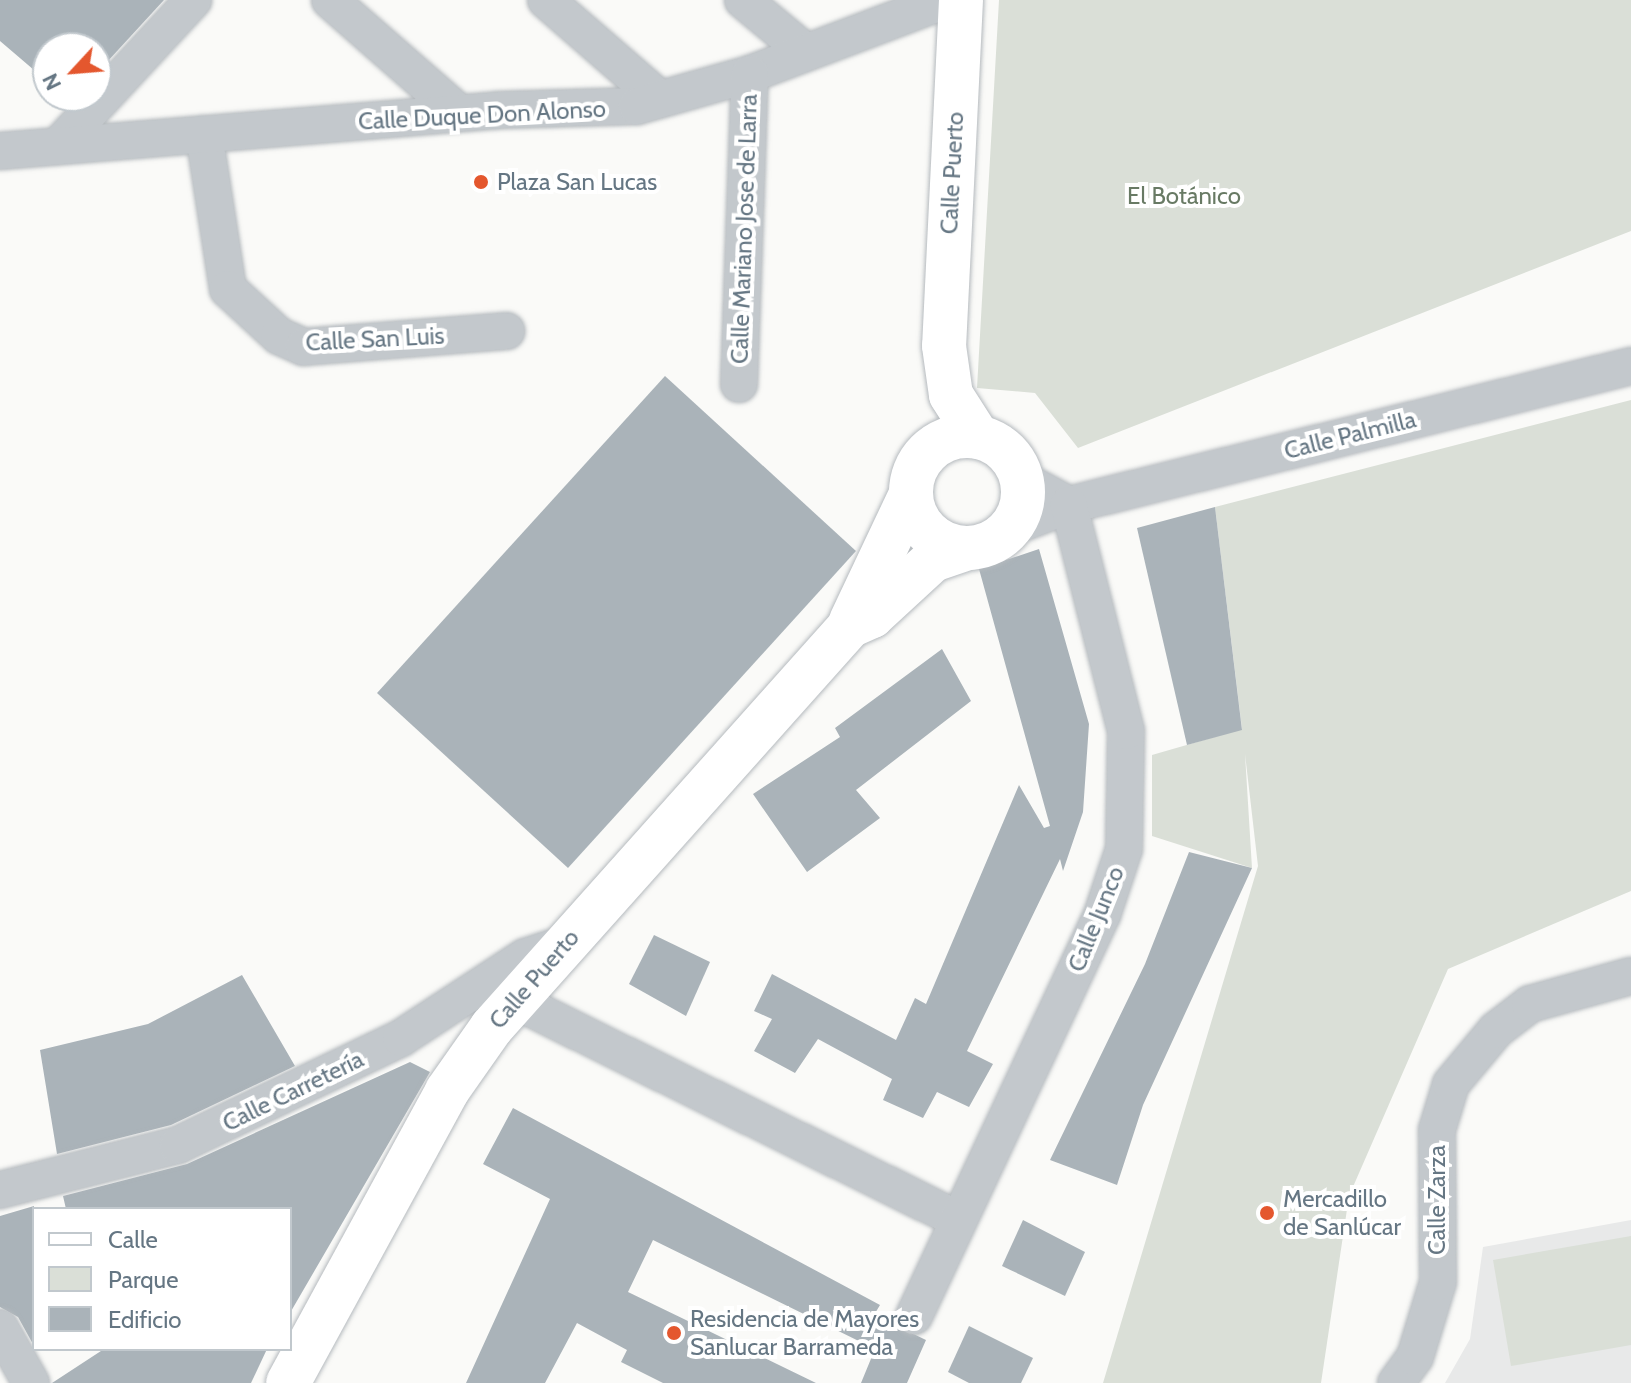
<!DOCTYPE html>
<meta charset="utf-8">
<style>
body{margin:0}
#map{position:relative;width:1631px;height:1383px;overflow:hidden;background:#fafaf8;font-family:Cabin,sans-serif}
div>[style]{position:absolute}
.built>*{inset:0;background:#e8e9e9}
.green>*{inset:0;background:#dadfd7}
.building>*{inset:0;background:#aab3b9}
.roads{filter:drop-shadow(0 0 2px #b5babe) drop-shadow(0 0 2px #b5babe)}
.minor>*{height:36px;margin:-18px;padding:0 18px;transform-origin:18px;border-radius:18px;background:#c3c8cc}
.major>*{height:44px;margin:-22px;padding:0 22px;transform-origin:22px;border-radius:22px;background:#fff}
.major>.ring{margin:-22px;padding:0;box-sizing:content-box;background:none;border:44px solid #fff;border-radius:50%}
.dots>*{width:22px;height:22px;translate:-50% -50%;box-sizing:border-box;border:4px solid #fff;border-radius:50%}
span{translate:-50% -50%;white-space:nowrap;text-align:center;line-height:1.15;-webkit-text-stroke:8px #fff;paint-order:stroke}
.street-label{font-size:24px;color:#657683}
.poi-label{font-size:24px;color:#657683}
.left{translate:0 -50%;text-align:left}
.park-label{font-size:24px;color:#687a64}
.legend{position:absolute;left:32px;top:1207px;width:260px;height:144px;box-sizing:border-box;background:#fff;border:2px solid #c1c8cd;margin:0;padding:10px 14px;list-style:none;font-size:24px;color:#657683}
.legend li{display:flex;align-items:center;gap:16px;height:40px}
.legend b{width:40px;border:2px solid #c1c8cd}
.north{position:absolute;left:32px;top:32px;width:80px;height:80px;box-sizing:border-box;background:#fff;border:2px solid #c1c8cd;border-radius:50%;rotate:244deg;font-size:22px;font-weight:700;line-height:32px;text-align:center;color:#657683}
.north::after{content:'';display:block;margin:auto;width:28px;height:36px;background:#e4572e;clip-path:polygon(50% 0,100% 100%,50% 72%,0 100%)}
</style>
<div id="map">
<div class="built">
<i style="clip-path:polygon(1631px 1220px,1631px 1383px,1445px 1383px,1470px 1339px,1483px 1247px)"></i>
</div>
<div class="green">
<i style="clip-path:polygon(999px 0,1631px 0,1631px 231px,1078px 448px,1035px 393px,977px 388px)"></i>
<i style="clip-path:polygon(1631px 400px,1631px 891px,1448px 969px,1349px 1196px,1321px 1383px,1103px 1383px,1258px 866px,1245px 754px,1252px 868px,1152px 836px,1152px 755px,1242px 729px,1215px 507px)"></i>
<i style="clip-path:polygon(1631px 1236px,1631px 1345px,1511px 1366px,1493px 1260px)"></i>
</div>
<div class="building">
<i style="clip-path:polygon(0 0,164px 0,96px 74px,96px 48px,48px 48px,48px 82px,0 41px)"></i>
<i style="clip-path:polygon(665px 376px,856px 551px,568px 868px,377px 693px)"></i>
<i style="clip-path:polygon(1215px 507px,1242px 730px,1187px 745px,1137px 528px)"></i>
<i style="clip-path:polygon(1039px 549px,1089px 724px,1083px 812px,1063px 871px,1060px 859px,967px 1051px,993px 1064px,969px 1107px,937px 1092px,923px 1118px,883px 1100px,892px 1079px,818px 1039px,795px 1073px,754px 1051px,772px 1019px,754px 1011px,772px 974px,896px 1040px,915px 998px,926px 1004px,1019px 785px,1044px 828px,1050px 826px,979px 569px)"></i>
<i style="clip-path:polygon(942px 649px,971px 701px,856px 790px,880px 818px,807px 872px,753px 794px,840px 737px,835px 728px)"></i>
<i style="clip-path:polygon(1189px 852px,1252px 868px,1143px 1105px,1117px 1185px,1050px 1160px,1145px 964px)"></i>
<i style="clip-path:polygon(654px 935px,710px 962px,686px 1016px,629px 984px)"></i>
<i style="clip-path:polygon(242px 975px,295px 1066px,171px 1125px,57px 1154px,40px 1050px,148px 1024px)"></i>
<i style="clip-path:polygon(410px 1062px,430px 1072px,290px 1313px,290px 1209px,66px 1209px,63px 1196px,187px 1164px)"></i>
<i style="clip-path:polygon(513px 1108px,880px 1305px,874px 1315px,926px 1340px,907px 1383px,861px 1383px,875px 1349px,653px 1240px,628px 1292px,816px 1383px,663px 1383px,621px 1362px,627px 1350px,577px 1323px,545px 1383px,466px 1383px,550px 1199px,483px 1164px)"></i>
<i style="clip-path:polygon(34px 1206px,34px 1346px,18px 1317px,0 1307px,0 1216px)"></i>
<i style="clip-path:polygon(1023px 1220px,1085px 1252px,1065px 1296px,1002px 1266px)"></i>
<i style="clip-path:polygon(969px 1326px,1033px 1358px,1021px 1383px,969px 1383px,948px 1372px)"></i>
<i style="clip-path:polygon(104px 1349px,267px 1349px,251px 1383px,52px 1383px)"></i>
</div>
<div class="roads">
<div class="minor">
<i style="left:330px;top:0;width:171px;rotate:41.2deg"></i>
<i style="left:546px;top:0;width:151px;rotate:41deg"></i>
<i style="left:743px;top:0;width:77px;rotate:39.7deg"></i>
<i style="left:204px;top:134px;width:157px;rotate:81.2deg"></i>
<i style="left:228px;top:289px;width:69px;rotate:42.7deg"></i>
<i style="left:279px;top:336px;width:27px;rotate:24deg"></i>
<i style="left:304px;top:347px;width:203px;rotate:-4.5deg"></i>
<i style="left:58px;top:146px;width:199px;rotate:-47.2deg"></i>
<i style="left:0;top:151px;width:503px;rotate:-4.68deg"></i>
<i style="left:501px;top:110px;width:136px;rotate:-1.7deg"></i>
<i style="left:637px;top:106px;width:117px;rotate:-15.8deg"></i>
<i style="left:750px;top:74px;width:210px;rotate:-20.7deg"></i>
<i style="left:739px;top:384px;width:310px;rotate:-88deg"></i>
<i style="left:1023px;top:480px;width:52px;rotate:28.5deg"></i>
<i style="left:1012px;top:527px;width:61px;rotate:-21.1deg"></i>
<i style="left:1069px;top:505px;width:579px;rotate:-13.89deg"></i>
<i style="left:514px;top:1000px;width:492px;rotate:26.3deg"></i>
<i style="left:0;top:1190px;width:184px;rotate:-14.2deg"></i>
<i style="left:178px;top:1145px;width:247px;rotate:-25.6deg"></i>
<i style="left:401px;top:1038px;width:148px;rotate:-33.2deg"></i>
<i style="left:525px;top:957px;width:41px;rotate:-18.4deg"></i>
<i style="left:914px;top:1316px;width:443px;rotate:-64.9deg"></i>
<i style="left:1102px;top:915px;width:70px;rotate:-71.6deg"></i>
<i style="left:1124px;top:849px;width:118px;rotate:-89deg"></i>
<i style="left:1126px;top:731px;width:233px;rotate:-104.2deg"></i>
<i style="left:0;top:1328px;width:63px;rotate:60.6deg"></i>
<i style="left:1396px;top:1383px;width:32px;rotate:-54deg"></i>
<i style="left:1415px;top:1357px;width:78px;rotate:-73deg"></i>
<i style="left:1438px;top:1282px;width:152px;rotate:-90.4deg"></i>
<i style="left:1437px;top:1130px;width:48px;rotate:-73.1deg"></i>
<i style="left:1451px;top:1084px;width:70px;rotate:-50.2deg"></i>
<i style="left:1496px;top:1030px;width:43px;rotate:-37.4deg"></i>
<i style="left:1530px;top:1004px;width:105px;rotate:-15.5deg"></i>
</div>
<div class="major">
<i style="left:961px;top:0;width:346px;rotate:92.8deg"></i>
<i style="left:944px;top:346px;width:49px;rotate:81.9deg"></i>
<i style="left:951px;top:395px;width:50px;rotate:57.3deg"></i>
<i class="ring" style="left:911px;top:436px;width:68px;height:68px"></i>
<i style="left:851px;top:621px;width:140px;rotate:-64.7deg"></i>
<i style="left:288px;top:1383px;width:332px;rotate:-61.4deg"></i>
<i style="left:447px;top:1091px;width:78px;rotate:-54.9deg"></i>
<i style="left:492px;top:1027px;width:538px;rotate:-48.24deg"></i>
<i style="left:850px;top:626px;width:24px;rotate:-24deg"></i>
<i style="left:872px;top:616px;width:83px;rotate:-42.6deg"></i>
<i style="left:933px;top:560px;width:34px;rotate:-19deg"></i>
</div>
</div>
<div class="dots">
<i style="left:481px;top:182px;background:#e4572e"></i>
<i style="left:1267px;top:1213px;background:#e4572e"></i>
<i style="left:674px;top:1333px;background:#e4572e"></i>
</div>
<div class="street-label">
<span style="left:482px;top:115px;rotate:-3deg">Calle Duque Don Alonso</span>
<span style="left:952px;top:173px;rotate:-87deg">Calle Puerto</span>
<span style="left:744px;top:229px;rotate:-88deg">Calle Mariano Jose de Larra</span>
<span style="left:375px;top:339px;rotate:-3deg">Calle San Luis</span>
<span style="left:1350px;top:435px;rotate:-14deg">Calle Palmilla</span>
<span style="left:1096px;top:919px;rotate:-68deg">Calle Junco</span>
<span style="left:534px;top:979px;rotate:-49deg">Calle Puerto</span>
<span style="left:293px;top:1091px;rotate:-26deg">Calle Carretería</span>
<span style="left:1437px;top:1200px;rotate:-90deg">Calle Zarza</span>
</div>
<div class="poi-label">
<span class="left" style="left:497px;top:182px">Plaza San Lucas</span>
<span class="left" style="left:1283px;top:1213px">Mercadillo<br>de Sanlúcar</span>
<span class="left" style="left:690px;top:1333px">Residencia de Mayores<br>Sanlucar Barrameda</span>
</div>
<div class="park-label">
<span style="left:1184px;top:196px">El Botánico</span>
</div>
<ul class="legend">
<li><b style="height:10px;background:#fff"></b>Calle</li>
<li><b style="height:22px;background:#dadfd7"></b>Parque</li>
<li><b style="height:22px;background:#aab3b9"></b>Edificio</li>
</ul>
<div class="north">N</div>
</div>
